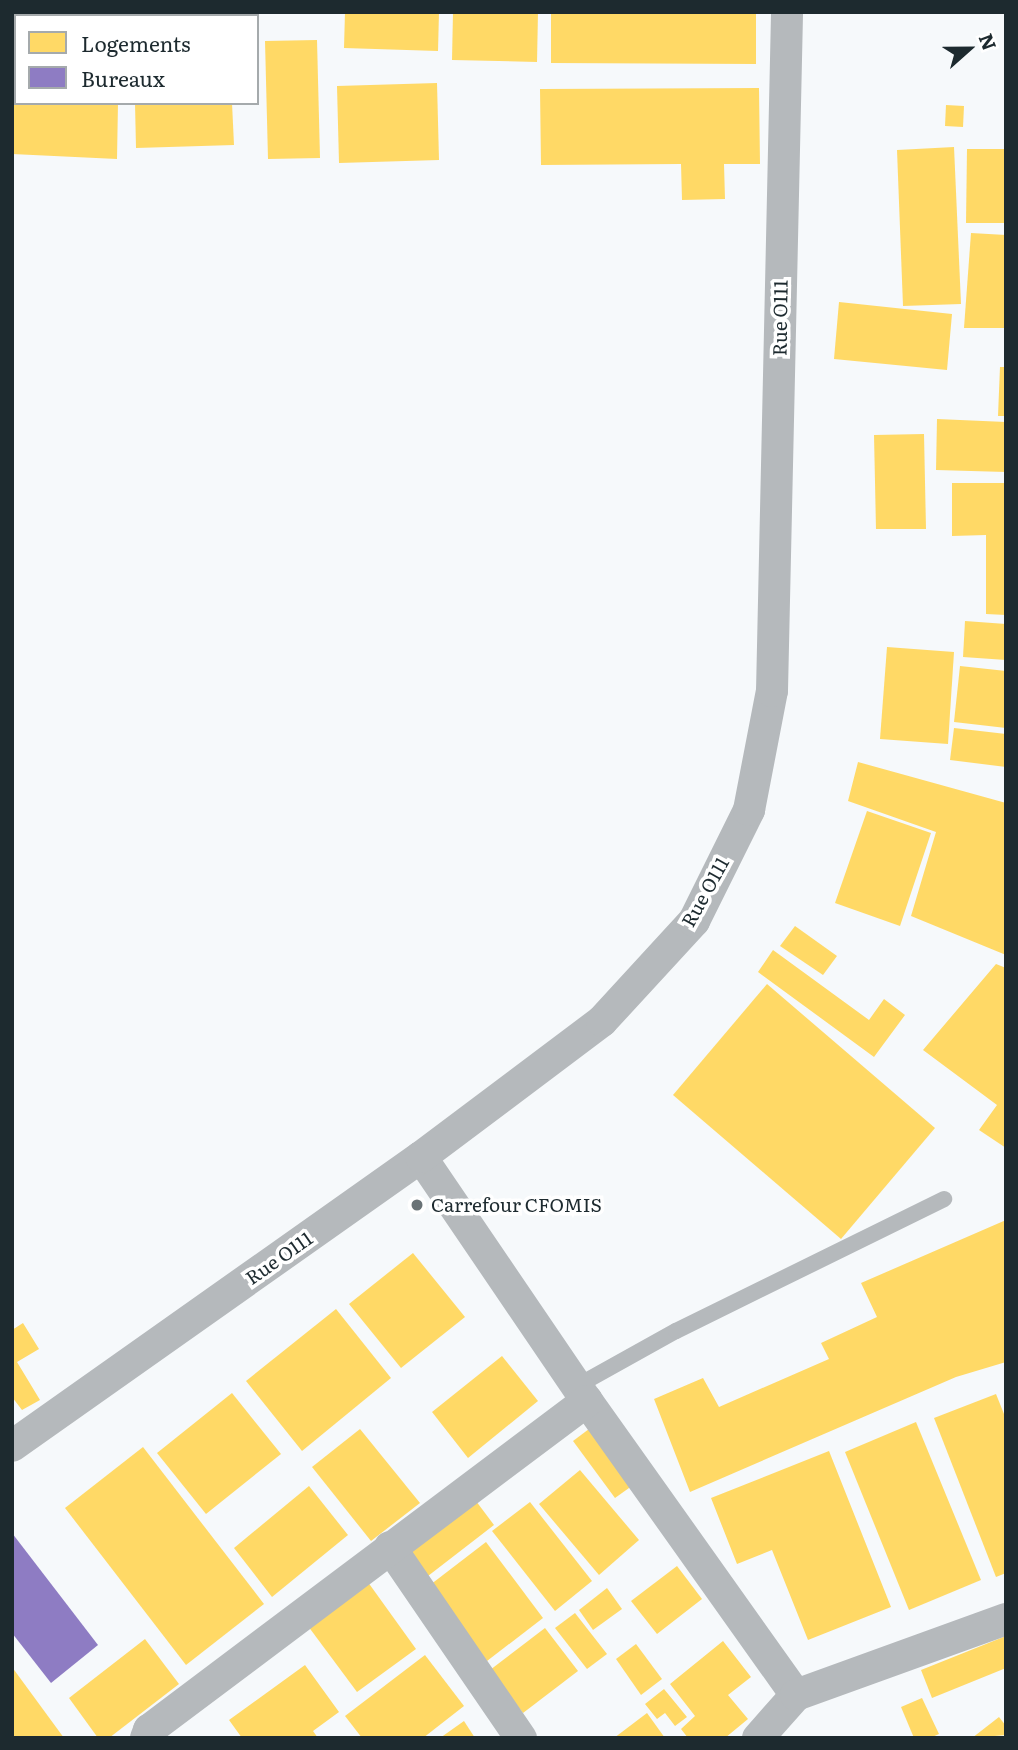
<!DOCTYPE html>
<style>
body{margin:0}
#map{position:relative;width:1018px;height:1750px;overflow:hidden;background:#f6f9fb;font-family:Literata,serif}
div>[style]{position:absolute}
.homes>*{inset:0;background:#ffd966}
.offices>*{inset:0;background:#8e7cc3}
.service>*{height:16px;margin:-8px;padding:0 8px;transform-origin:8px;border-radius:8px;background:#b5b9bc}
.minor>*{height:32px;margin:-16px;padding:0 16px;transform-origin:16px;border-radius:16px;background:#b5b9bc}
.dots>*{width:19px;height:19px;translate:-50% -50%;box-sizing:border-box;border:4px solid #fff;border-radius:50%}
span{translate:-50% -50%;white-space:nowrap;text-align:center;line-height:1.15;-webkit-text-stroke:7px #fff;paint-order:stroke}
.street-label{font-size:19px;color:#1d2a2f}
.poi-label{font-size:19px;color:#1d2a2f}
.left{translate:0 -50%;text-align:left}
.frame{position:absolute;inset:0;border:14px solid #1d2a2f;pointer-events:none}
.legend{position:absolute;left:14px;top:14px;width:245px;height:91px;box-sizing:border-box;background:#fff;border:2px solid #a5aaac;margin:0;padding:9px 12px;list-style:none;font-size:21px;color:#1d2a2f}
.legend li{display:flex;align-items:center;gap:14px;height:35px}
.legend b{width:35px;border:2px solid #a5aaac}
.north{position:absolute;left:934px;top:14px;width:70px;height:70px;-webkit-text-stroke:5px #fff;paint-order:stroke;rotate:69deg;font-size:19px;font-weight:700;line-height:28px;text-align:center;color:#1d2a2f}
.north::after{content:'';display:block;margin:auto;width:24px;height:32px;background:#1d2a2f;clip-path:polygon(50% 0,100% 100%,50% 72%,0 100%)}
</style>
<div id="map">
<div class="homes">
<i style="clip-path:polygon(12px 12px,118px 12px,118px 16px,16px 16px,16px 103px,118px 103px,117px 159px,12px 154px)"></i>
<i style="clip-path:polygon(129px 12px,227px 12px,227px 16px,129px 16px)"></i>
<i style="clip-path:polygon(345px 12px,439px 12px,438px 51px,344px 48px)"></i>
<i style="clip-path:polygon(453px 12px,538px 12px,537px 62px,452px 60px)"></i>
<i style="clip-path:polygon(551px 12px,756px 12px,756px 64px,551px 63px)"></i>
<i style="clip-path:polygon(317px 40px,320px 158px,268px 159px,265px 41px)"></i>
<i style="clip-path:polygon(437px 83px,439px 160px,339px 163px,337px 86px)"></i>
<i style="clip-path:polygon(759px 88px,760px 164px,724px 164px,725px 199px,682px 200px,681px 164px,541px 165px,540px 89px)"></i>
<i style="clip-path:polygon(135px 103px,232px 103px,234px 145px,136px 148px)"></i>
<i style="clip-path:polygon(946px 105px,964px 106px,963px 127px,945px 126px)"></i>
<i style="clip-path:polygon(954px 147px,961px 304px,903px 306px,897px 150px)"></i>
<i style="clip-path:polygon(967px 149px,1006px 149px,1006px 223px,966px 223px)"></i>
<i style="clip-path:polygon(971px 233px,1006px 235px,1006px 328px,964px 328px)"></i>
<i style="clip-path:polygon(839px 302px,952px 314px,947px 370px,834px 359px)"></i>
<i style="clip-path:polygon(1000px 367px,1006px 367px,1006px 416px,998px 416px)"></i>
<i style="clip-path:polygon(937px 419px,1006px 422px,1006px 472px,936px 470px)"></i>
<i style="clip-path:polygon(924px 434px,926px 529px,876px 529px,874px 435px)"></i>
<i style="clip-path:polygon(952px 483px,1006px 483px,1006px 615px,986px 614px,986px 535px,952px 536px)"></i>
<i style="clip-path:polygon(965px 621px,1006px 624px,1006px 660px,963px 657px)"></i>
<i style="clip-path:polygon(887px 647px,954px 652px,948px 744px,880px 739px)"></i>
<i style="clip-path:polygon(960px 666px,1006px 671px,1006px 728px,954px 722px)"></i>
<i style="clip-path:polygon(954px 728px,1006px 734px,1006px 767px,950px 760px)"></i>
<i style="clip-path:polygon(858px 762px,1006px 803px,1006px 955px,911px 916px,936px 832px,848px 801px)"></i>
<i style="clip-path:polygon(867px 811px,931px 833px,900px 926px,835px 903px)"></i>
<i style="clip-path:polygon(795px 926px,837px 956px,823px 975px,780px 946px)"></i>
<i style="clip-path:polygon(773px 950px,869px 1020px,884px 999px,905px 1015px,874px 1057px,758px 972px)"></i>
<i style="clip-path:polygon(996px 964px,1006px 968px,1006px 1148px,979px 1130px,997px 1105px,923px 1050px)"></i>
<i style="clip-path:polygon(767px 984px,935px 1128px,841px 1239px,673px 1095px)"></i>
<i style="clip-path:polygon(1006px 1220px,1006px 1362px,956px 1377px,690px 1492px,654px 1399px,703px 1378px,719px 1407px,829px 1359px,821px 1343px,877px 1317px,861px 1283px)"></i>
<i style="clip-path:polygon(413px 1253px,465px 1317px,401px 1368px,349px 1304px)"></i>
<i style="clip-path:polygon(336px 1309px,391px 1378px,302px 1451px,246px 1381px)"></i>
<i style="clip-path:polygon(23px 1323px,39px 1349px,17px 1362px,40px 1400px,22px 1410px,12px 1397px,12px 1330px)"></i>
<i style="clip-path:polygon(502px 1356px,538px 1401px,468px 1458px,432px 1412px)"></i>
<i style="clip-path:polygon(232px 1393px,281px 1454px,206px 1514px,157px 1453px)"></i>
<i style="clip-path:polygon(996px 1394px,1006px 1419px,1006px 1573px,996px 1577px,934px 1418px)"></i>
<i style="clip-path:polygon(916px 1422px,981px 1580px,909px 1610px,845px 1452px)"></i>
<i style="clip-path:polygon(593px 1426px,636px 1483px,615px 1498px,573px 1441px)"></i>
<i style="clip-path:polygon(360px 1429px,420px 1503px,371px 1541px,312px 1467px)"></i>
<i style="clip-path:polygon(143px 1447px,264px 1604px,186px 1665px,65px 1508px)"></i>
<i style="clip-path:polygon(829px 1451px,891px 1607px,808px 1640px,772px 1550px,737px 1564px,711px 1498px)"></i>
<i style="clip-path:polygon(580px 1470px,639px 1540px,599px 1575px,539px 1504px)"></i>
<i style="clip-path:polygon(309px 1486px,348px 1535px,272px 1597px,234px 1548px)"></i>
<i style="clip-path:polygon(473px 1497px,494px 1525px,428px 1576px,407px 1547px)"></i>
<i style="clip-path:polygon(530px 1502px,592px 1581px,555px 1611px,492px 1531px)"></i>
<i style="clip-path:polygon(486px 1542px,543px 1618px,487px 1661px,430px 1585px)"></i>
<i style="clip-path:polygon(677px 1566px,702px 1599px,657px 1634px,631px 1601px)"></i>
<i style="clip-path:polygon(365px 1578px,416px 1649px,357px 1692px,305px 1622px)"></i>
<i style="clip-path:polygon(607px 1588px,622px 1609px,593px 1630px,579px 1610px)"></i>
<i style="clip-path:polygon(575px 1613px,607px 1654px,587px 1669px,555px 1628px)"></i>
<i style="clip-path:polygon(545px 1628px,578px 1671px,523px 1713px,490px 1670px)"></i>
<i style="clip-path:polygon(1006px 1636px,1006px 1668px,932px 1698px,921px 1670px)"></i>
<i style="clip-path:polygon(145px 1639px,179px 1684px,109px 1738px,98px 1738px,69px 1698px)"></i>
<i style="clip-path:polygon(723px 1641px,751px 1677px,728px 1695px,748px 1719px,725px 1738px,688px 1738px,681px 1729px,695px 1716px,670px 1684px)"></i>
<i style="clip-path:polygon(636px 1644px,662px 1679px,641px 1695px,616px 1659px)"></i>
<i style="clip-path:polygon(425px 1655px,464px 1706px,423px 1738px,362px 1738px,345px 1716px)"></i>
<i style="clip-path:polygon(305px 1665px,339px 1712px,313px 1731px,318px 1738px,242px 1738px,229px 1720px)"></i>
<i style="clip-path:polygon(12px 1667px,64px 1738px,12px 1738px)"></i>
<i style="clip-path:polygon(664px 1689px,687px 1717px,675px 1726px,665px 1713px,657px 1719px,645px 1704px)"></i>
<i style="clip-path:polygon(922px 1698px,939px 1734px,930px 1738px,914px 1738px,901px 1707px)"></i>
<i style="clip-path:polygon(647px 1713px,665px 1738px,614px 1738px)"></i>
<i style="clip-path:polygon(999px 1717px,1006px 1726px,1006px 1735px,972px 1738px)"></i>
<i style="clip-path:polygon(464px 1721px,475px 1738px,440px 1738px)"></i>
</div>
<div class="offices">
<i style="clip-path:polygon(12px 1533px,98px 1645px,51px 1683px,12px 1633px)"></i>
</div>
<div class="service">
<i style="left:577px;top:1386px;width:113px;rotate:-29.1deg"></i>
<i style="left:676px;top:1331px;width:299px;rotate:-26.2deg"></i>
</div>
<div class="minor">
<i style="left:421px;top:1157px;width:295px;rotate:55.8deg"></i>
<i style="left:587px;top:1401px;width:361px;rotate:54.6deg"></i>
<i style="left:12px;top:1446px;width:501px;rotate:-35.25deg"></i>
<i style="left:421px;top:1157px;width:226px;rotate:-36.9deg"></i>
<i style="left:602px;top:1021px;width:136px;rotate:-47.4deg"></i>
<i style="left:694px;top:921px;width:124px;rotate:-63.6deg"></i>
<i style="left:749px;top:810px;width:121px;rotate:-79.1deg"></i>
<i style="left:772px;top:691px;width:679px;rotate:-88.73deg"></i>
<i style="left:390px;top:1547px;width:232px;rotate:55.6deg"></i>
<i style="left:146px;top:1738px;width:9px;rotate:-69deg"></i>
<i style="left:149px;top:1730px;width:548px;rotate:-36.91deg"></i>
<i style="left:758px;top:1738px;width:57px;rotate:-48.5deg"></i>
<i style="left:796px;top:1695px;width:223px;rotate:-19.9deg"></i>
</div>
<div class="dots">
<i style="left:417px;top:1205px;background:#697276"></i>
</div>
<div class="street-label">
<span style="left:780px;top:318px;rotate:-89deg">Rue O111</span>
<span style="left:705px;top:892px;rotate:-61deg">Rue O111</span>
<span style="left:279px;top:1258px;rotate:-35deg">Rue O111</span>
</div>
<div class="poi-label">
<span class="left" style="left:431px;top:1205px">Carrefour CFOMIS</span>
</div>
<div class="frame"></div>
<ul class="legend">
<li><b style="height:19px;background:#ffd966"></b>Logements</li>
<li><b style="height:19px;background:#8e7cc3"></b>Bureaux</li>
</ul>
<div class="north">N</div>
</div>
